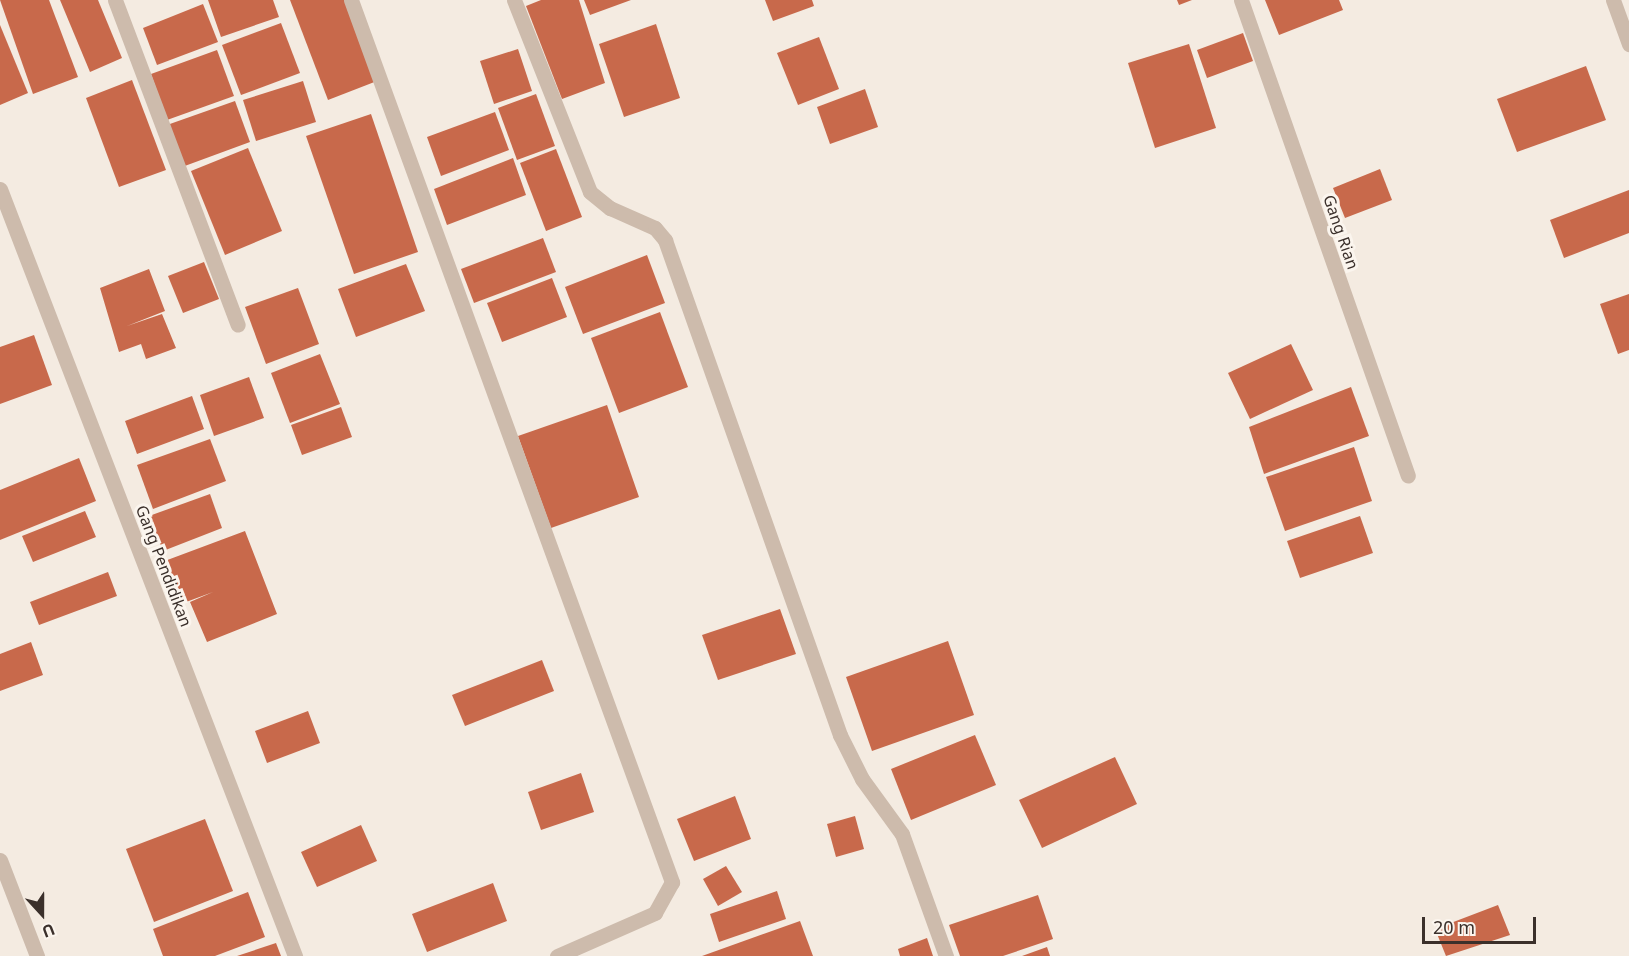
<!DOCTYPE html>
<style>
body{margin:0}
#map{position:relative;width:1629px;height:956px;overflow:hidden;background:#f4ebe1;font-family:"Noto Sans",sans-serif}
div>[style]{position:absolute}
.building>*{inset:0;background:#c8694b}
.minor>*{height:15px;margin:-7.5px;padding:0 7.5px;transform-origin:7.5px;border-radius:7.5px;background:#cdbbac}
span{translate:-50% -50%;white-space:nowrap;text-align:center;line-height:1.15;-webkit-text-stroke:6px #fbf5ee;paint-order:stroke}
.street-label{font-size:16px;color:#3b302b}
.north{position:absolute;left:12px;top:884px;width:60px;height:60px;-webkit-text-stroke:4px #fbf5ee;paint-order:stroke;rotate:159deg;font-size:16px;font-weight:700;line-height:24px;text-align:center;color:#3b302b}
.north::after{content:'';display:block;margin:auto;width:21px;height:27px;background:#3b302b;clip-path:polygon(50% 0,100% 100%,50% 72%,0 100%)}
.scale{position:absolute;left:1422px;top:917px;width:114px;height:27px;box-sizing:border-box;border:3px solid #3b302b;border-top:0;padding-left:8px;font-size:18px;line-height:21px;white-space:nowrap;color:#3b302b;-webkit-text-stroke:4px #fbf5ee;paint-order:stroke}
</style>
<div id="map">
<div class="building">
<i style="clip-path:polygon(0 0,49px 0,78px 77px,33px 94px)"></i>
<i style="clip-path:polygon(60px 0,98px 0,122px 58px,90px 72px)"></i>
<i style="clip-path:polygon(208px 0,273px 0,279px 17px,221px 37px)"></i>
<i style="clip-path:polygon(290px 0,346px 0,377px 81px,328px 100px)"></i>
<i style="clip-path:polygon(541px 0,579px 0,605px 83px,562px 99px,526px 6px)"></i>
<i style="clip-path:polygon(584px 0,631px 0,590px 15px)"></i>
<i style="clip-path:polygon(765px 0,812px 0,814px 6px,773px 21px)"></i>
<i style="clip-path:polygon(1177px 0,1192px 0,1179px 5px)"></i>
<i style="clip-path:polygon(1265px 0,1339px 0,1343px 10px,1279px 35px)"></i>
<i style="clip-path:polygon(203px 4px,218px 42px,157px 65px,143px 28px)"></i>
<i style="clip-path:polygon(281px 23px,300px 73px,241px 95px,222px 45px)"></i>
<i style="clip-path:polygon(656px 24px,680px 98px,624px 117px,599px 44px)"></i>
<i style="clip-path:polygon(0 25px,28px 93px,0 105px)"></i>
<i style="clip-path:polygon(1243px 33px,1253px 61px,1207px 78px,1197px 50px)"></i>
<i style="clip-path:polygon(819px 37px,839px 89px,798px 105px,777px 53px)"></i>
<i style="clip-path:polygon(1189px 44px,1216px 128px,1155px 148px,1128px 63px)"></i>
<i style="clip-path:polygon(518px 49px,532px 91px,494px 104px,480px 61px)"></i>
<i style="clip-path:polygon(217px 50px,234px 96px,167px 120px,151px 74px)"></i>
<i style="clip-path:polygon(1586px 66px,1606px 120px,1517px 152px,1497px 99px)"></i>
<i style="clip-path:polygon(132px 80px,166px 170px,119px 187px,86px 98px)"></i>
<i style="clip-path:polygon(303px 81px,316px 122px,256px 141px,243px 100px)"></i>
<i style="clip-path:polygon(865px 89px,878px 127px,830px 144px,817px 107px)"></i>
<i style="clip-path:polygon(536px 94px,555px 146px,517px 160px,498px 108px)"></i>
<i style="clip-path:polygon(235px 101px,250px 142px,182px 167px,167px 125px)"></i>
<i style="clip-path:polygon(495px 112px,509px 150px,441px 176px,427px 137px)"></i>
<i style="clip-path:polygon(371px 114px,418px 252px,354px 274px,306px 136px)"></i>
<i style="clip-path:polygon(248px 148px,282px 231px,225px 255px,191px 171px)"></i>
<i style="clip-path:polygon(556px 149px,582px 217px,546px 231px,520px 163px)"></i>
<i style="clip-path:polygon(513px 158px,526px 195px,447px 225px,434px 189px)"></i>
<i style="clip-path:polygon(1380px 169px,1392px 200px,1345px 218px,1333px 188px)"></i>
<i style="clip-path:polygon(1629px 190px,1629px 233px,1564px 258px,1550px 220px)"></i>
<i style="clip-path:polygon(543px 238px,556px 272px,474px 303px,461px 269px)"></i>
<i style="clip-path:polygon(647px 255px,665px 303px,583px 334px,565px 287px)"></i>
<i style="clip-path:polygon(204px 262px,219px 299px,183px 313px,168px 276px)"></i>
<i style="clip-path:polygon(406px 264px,425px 311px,356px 337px,338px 289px)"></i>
<i style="clip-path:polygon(149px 269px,165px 311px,127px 326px,162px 314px,176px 348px,146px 359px,141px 344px,119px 352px,100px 288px)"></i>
<i style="clip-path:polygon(552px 278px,567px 317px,502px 342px,487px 303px)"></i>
<i style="clip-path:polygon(298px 288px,319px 344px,266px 364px,245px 307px)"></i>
<i style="clip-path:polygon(1629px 294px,1629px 350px,1618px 354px,1600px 304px)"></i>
<i style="clip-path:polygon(660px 312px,688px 387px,619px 413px,591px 338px)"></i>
<i style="clip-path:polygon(34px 335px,52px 385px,0 404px,0 347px)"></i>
<i style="clip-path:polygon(1291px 344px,1313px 390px,1250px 419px,1228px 373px)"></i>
<i style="clip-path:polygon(320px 354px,340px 404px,290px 423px,271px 373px)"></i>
<i style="clip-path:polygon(249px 377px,264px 418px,214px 436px,200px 395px)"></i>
<i style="clip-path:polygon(1351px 387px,1369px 436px,1264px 474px,1249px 427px)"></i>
<i style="clip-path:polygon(192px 396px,204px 429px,137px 454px,125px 421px)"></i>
<i style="clip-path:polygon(607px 405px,639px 497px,551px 528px,518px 436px)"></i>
<i style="clip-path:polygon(341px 407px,352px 437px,302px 455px,291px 425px)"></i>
<i style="clip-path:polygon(210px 439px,226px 481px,153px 509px,137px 465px)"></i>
<i style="clip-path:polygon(1354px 447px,1372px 501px,1285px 531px,1266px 477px)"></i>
<i style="clip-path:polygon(79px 458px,96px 501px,0 540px,0 490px)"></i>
<i style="clip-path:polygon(210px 494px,222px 528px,163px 551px,149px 516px)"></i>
<i style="clip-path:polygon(85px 511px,96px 537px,33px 562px,22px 536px)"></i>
<i style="clip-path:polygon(1360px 516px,1373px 553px,1300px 578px,1287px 541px)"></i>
<i style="clip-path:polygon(245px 531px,277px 614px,207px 642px,190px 602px,213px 592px,178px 605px,162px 562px)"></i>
<i style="clip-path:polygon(108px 572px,117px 596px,39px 625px,30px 602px)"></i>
<i style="clip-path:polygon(780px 609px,796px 654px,718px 680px,702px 635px)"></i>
<i style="clip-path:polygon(948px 641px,974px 715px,872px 751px,846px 677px)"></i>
<i style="clip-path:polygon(31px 642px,43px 675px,0 691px,0 654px)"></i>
<i style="clip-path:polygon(542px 660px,554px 691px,465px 726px,452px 695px)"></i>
<i style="clip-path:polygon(308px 711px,320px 743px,267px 763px,255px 731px)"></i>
<i style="clip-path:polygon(975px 735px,996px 785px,911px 820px,891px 769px)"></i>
<i style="clip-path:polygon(1115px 757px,1137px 804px,1042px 848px,1019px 800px)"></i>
<i style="clip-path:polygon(581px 773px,594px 812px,541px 830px,528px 792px)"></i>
<i style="clip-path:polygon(735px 796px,751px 839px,694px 861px,677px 819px)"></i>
<i style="clip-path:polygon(855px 816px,864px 849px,836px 857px,827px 824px)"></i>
<i style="clip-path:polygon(205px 819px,233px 891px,154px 922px,126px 849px)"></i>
<i style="clip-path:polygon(361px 825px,377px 861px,317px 887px,301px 852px)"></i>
<i style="clip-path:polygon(726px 866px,742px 892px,718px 906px,703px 879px)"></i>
<i style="clip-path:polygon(493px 883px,507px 921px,427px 952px,412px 914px)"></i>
<i style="clip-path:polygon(777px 891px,786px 919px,719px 942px,710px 914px)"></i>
<i style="clip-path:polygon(248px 892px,265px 937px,215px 956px,163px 956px,153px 929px)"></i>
<i style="clip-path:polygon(1038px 895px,1053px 939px,1003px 956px,960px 956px,949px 925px)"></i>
<i style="clip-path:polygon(1498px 905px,1510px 935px,1446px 956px,1435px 929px)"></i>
<i style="clip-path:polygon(800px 921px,813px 956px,702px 956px)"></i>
<i style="clip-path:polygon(927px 938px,933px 956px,900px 956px,898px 949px)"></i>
<i style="clip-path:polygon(276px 943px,281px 956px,237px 956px)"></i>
<i style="clip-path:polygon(1047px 947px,1050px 956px,1022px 956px)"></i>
</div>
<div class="minor">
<i style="left:115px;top:0;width:347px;rotate:69.3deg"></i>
<i style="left:351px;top:0;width:939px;rotate:70deg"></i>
<i style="left:672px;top:882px;width:35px;rotate:119deg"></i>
<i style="left:655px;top:913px;width:107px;rotate:156.3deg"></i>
<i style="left:514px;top:0;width:206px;rotate:68.4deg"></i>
<i style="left:590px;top:192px;width:26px;rotate:39deg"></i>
<i style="left:610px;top:208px;width:49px;rotate:24deg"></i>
<i style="left:655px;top:228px;width:16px;rotate:50deg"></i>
<i style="left:665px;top:240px;width:525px;rotate:70.53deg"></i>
<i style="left:840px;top:735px;width:49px;rotate:63.4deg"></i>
<i style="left:862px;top:779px;width:68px;rotate:54deg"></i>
<i style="left:902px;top:834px;width:130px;rotate:70.2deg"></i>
<i style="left:1241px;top:0;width:504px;rotate:70.67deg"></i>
<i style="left:1613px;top:0;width:47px;rotate:70deg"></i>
<i style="left:0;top:189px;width:822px;rotate:68.96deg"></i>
<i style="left:0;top:860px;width:103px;rotate:68.9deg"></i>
</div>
<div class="street-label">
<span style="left:1341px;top:232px;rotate:71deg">Gang Rian</span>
<span style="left:164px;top:566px;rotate:69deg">Gang Pendidikan</span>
</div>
<div class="north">U</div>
<div class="scale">20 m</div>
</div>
